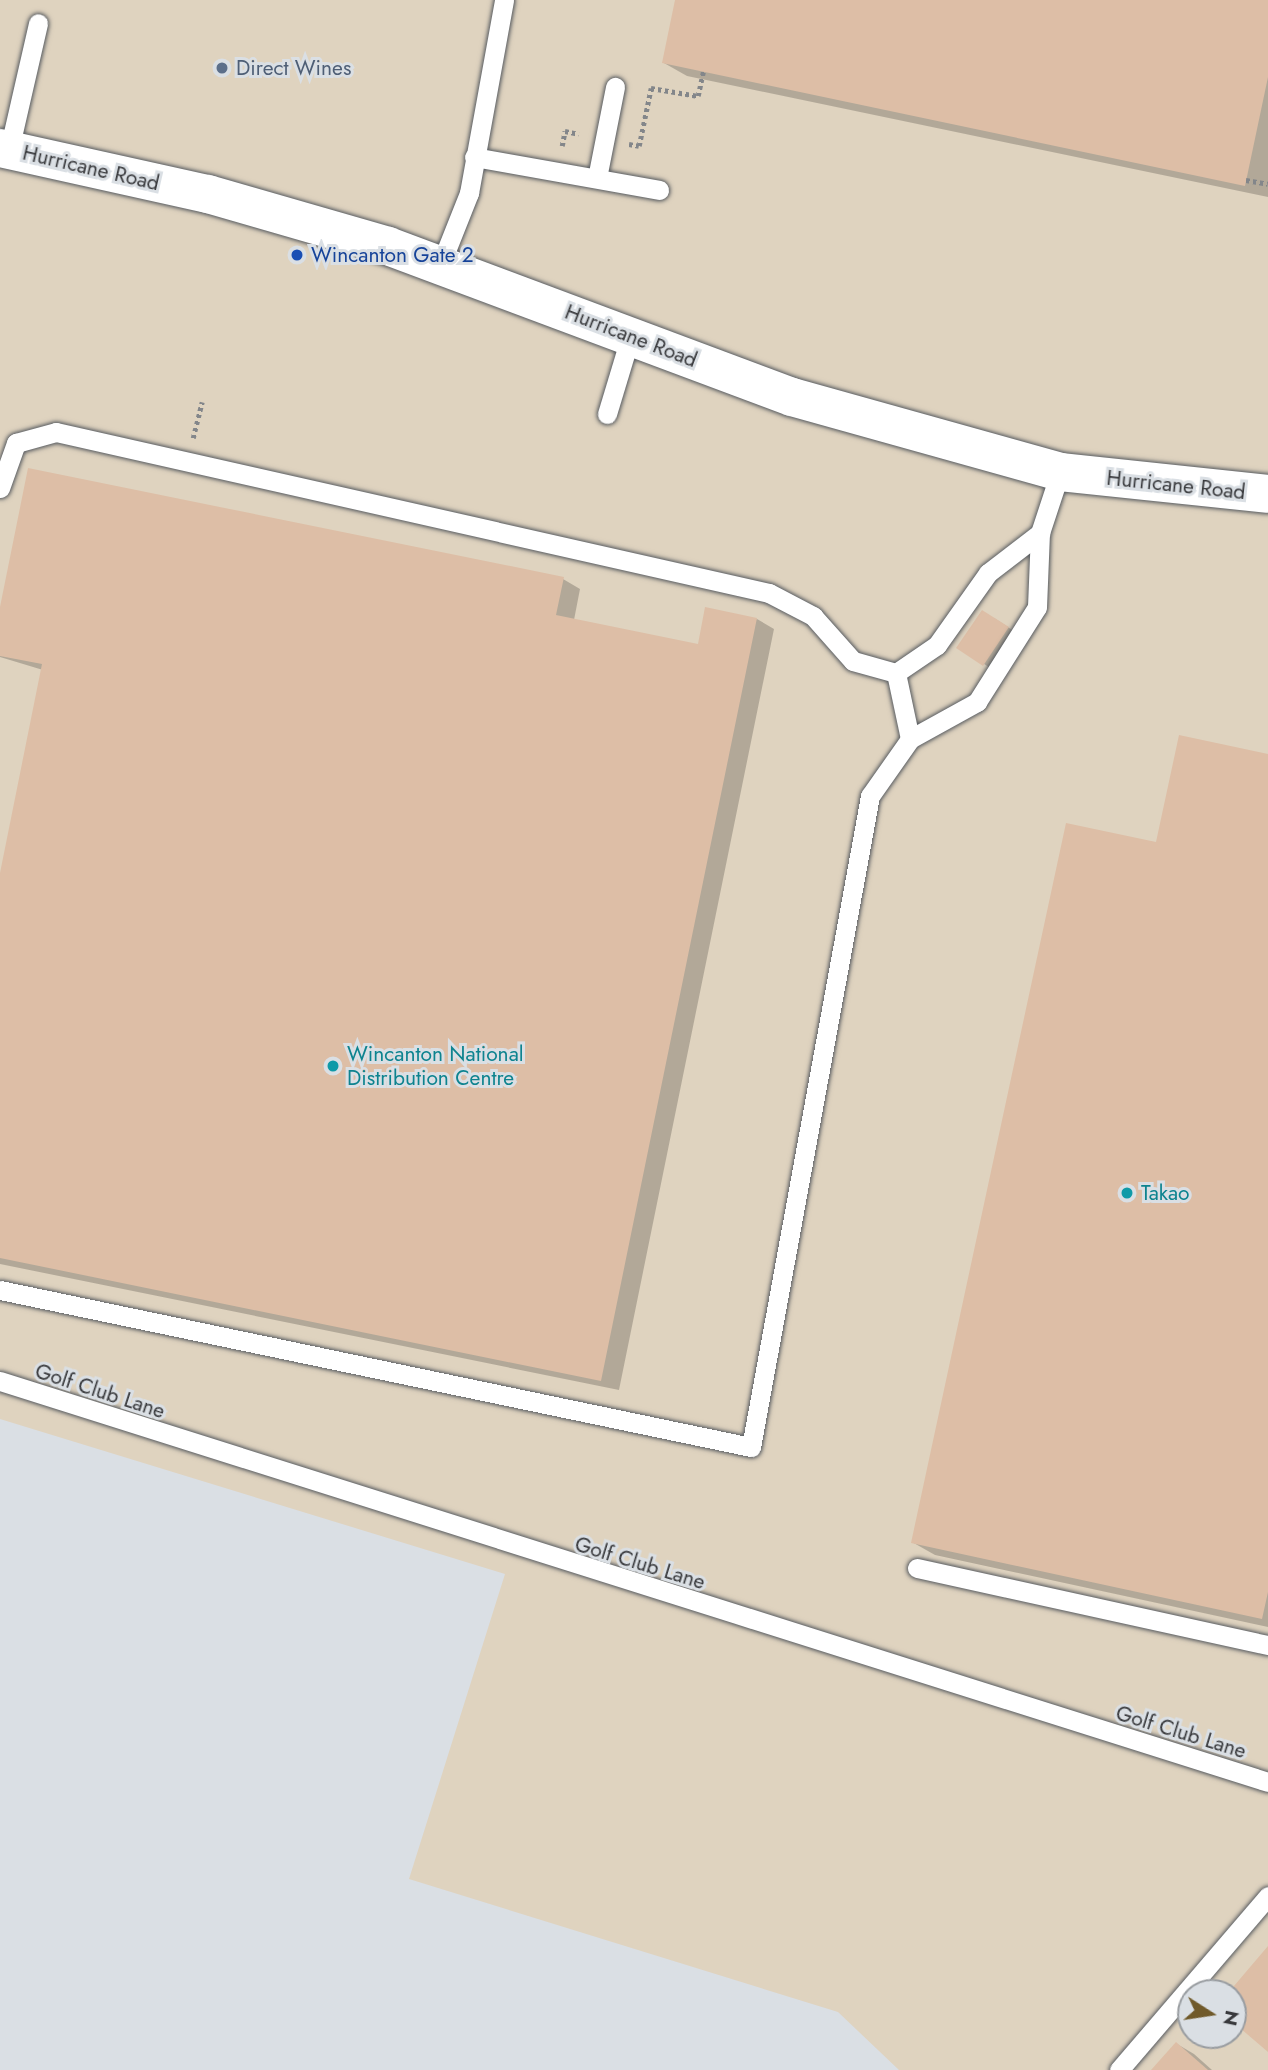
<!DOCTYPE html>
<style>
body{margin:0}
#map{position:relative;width:1268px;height:2070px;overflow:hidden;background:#dadfe4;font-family:Jost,sans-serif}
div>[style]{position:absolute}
.commercial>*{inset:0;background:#dfd3bf}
.shadow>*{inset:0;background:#0003}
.building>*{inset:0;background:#ddbea6}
.path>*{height:4.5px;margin-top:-2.25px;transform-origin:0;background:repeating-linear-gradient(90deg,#83868a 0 3.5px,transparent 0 7px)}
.roads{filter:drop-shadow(0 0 2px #575b60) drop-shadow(0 0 2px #575b60)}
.service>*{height:19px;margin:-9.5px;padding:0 9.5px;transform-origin:9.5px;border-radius:9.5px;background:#fff}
.tertiary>*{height:38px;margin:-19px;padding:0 19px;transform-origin:19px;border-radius:19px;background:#fff}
.dots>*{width:19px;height:19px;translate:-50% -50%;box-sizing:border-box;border:4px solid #dadfe4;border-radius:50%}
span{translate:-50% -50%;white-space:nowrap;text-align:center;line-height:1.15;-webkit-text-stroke:6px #dadfe4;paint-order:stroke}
.service-label{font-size:21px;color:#4e5e75}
.left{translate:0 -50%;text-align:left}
.street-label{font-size:21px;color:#38393c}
.transit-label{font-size:21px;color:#164399}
.culture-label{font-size:21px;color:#0d838f}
.north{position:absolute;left:1177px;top:1979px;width:70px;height:70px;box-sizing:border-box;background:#dadfe4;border:2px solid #999da1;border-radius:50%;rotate:102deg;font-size:19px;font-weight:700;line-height:28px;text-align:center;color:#38393c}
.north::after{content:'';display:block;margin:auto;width:24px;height:32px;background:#705a2a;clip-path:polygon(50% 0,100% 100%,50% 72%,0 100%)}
</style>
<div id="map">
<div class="commercial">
<i style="clip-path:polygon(evenodd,0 0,1268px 0,1268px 2070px,899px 2070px,838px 2012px,409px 1879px,505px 1574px,0 1419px,0 0,1191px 1993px,1233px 1993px,1233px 2035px,1191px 2035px,1191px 1993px)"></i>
</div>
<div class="shadow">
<i style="clip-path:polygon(677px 0,1268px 0,1268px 197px,687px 76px,664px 63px)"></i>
<i style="clip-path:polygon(563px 579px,580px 589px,574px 620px,699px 646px,757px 619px,774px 629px,619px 1390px,0 1264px,0 881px,43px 670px,0 657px,0 616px)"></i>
<i style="clip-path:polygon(994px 618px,1020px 635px,995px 671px,959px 648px)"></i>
<i style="clip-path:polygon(1268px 756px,1268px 1627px,935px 1555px,912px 1542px,1158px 845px)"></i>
<i style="clip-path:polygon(1177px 2044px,1194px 2054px,1212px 2070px,1154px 2070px)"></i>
</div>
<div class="building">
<i style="clip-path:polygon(675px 0,1268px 0,1268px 77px,1245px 186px,662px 63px)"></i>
<i style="clip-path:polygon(28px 468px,564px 577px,556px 615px,698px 644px,705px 607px,757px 618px,601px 1381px,0 1258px,0 873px,42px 664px,0 656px,0 607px)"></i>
<i style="clip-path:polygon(982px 610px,1009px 627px,983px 666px,956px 648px)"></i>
<i style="clip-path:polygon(1179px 735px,1268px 754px,1268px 1592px,1262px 1619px,911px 1543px,1066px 823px,1156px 842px)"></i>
<i style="clip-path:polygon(1268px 1946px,1268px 2052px,1233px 2022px,1233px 1993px,1228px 1993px)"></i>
<i style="clip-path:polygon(1176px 2042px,1208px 2070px,1151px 2070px)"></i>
</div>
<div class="path">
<i style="left:629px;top:144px;width:10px;rotate:11deg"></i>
<i style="left:639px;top:146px;width:59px;rotate:-78.3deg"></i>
<i style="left:651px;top:88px;width:48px;rotate:9.7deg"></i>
<i style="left:698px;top:96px;width:25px;rotate:-78deg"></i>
<i style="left:562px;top:146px;width:15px;rotate:-79deg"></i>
<i style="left:565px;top:131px;width:14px;rotate:12deg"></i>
<i style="left:1246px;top:180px;width:22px;rotate:10deg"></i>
<i style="left:193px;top:438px;width:37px;rotate:-76deg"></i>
</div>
<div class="roads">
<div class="service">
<i style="left:9px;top:150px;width:130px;rotate:-77.1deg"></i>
<i style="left:474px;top:157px;width:188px;rotate:10.1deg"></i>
<i style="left:597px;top:178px;width:93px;rotate:-78.8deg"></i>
<i style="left:440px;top:266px;width:79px;rotate:-68.3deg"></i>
<i style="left:469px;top:193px;width:196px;rotate:-79.7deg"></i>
<i style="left:607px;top:414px;width:79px;rotate:-73.2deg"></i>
<i style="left:0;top:488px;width:48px;rotate:-70.4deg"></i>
<i style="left:16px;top:443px;width:41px;rotate:-15.4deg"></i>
<i style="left:56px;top:432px;width:731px;rotate:12.72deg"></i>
<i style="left:769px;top:593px;width:50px;rotate:27.6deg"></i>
<i style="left:813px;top:616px;width:60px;rotate:48.4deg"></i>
<i style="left:853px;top:661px;width:45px;rotate:15.6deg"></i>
<i style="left:896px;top:673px;width:50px;rotate:-34.3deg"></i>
<i style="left:937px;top:645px;width:88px;rotate:-54.7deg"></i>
<i style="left:988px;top:573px;width:66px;rotate:-37.6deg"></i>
<i style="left:896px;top:673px;width:67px;rotate:78deg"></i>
<i style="left:0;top:1290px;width:767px;rotate:11.81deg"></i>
<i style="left:751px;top:1447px;width:662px;rotate:-79.64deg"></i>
<i style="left:870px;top:796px;width:70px;rotate:-54.9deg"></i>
<i style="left:910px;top:739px;width:77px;rotate:-28.9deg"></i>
<i style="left:977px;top:702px;width:112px;rotate:-57.7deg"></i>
<i style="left:1037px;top:607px;width:74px;rotate:-87.7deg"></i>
<i style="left:1040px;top:533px;width:64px;rotate:-71.8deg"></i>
<i style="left:0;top:1381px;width:1330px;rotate:17.55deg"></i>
<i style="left:917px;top:1568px;width:359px;rotate:12.4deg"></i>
<i style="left:1119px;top:2070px;width:229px;rotate:-49.4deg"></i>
</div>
<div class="tertiary">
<i style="left:0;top:148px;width:213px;rotate:12.5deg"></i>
<i style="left:208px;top:194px;width:187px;rotate:16.1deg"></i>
<i style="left:388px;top:246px;width:431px;rotate:20.5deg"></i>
<i style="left:792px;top:397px;width:278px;rotate:15.6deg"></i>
<i style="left:1060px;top:472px;width:209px;rotate:6deg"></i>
</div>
</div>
<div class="dots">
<i style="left:222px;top:68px;background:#5c6f8a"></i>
<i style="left:297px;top:255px;background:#1a4fb4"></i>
<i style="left:333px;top:1066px;background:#0f9aa8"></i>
<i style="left:1127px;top:1193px;background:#0f9aa8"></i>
</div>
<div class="service-label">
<span class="left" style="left:236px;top:68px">Direct Wines</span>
</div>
<div class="street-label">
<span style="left:91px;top:168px;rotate:13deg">Hurricane Road</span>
<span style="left:631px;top:336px;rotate:21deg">Hurricane Road</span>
<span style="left:1176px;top:485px;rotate:6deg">Hurricane Road</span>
<span style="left:100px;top:1391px;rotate:18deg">Golf Club Lane</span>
<span style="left:640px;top:1563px;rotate:17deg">Golf Club Lane</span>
<span style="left:1181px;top:1732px;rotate:17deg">Golf Club Lane</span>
</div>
<div class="transit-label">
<span class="left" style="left:311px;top:255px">Wincanton Gate 2</span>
</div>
<div class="culture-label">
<span class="left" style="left:347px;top:1066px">Wincanton National<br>Distribution Centre</span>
<span class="left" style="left:1141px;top:1193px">Takao</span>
</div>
<div class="north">N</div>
</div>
